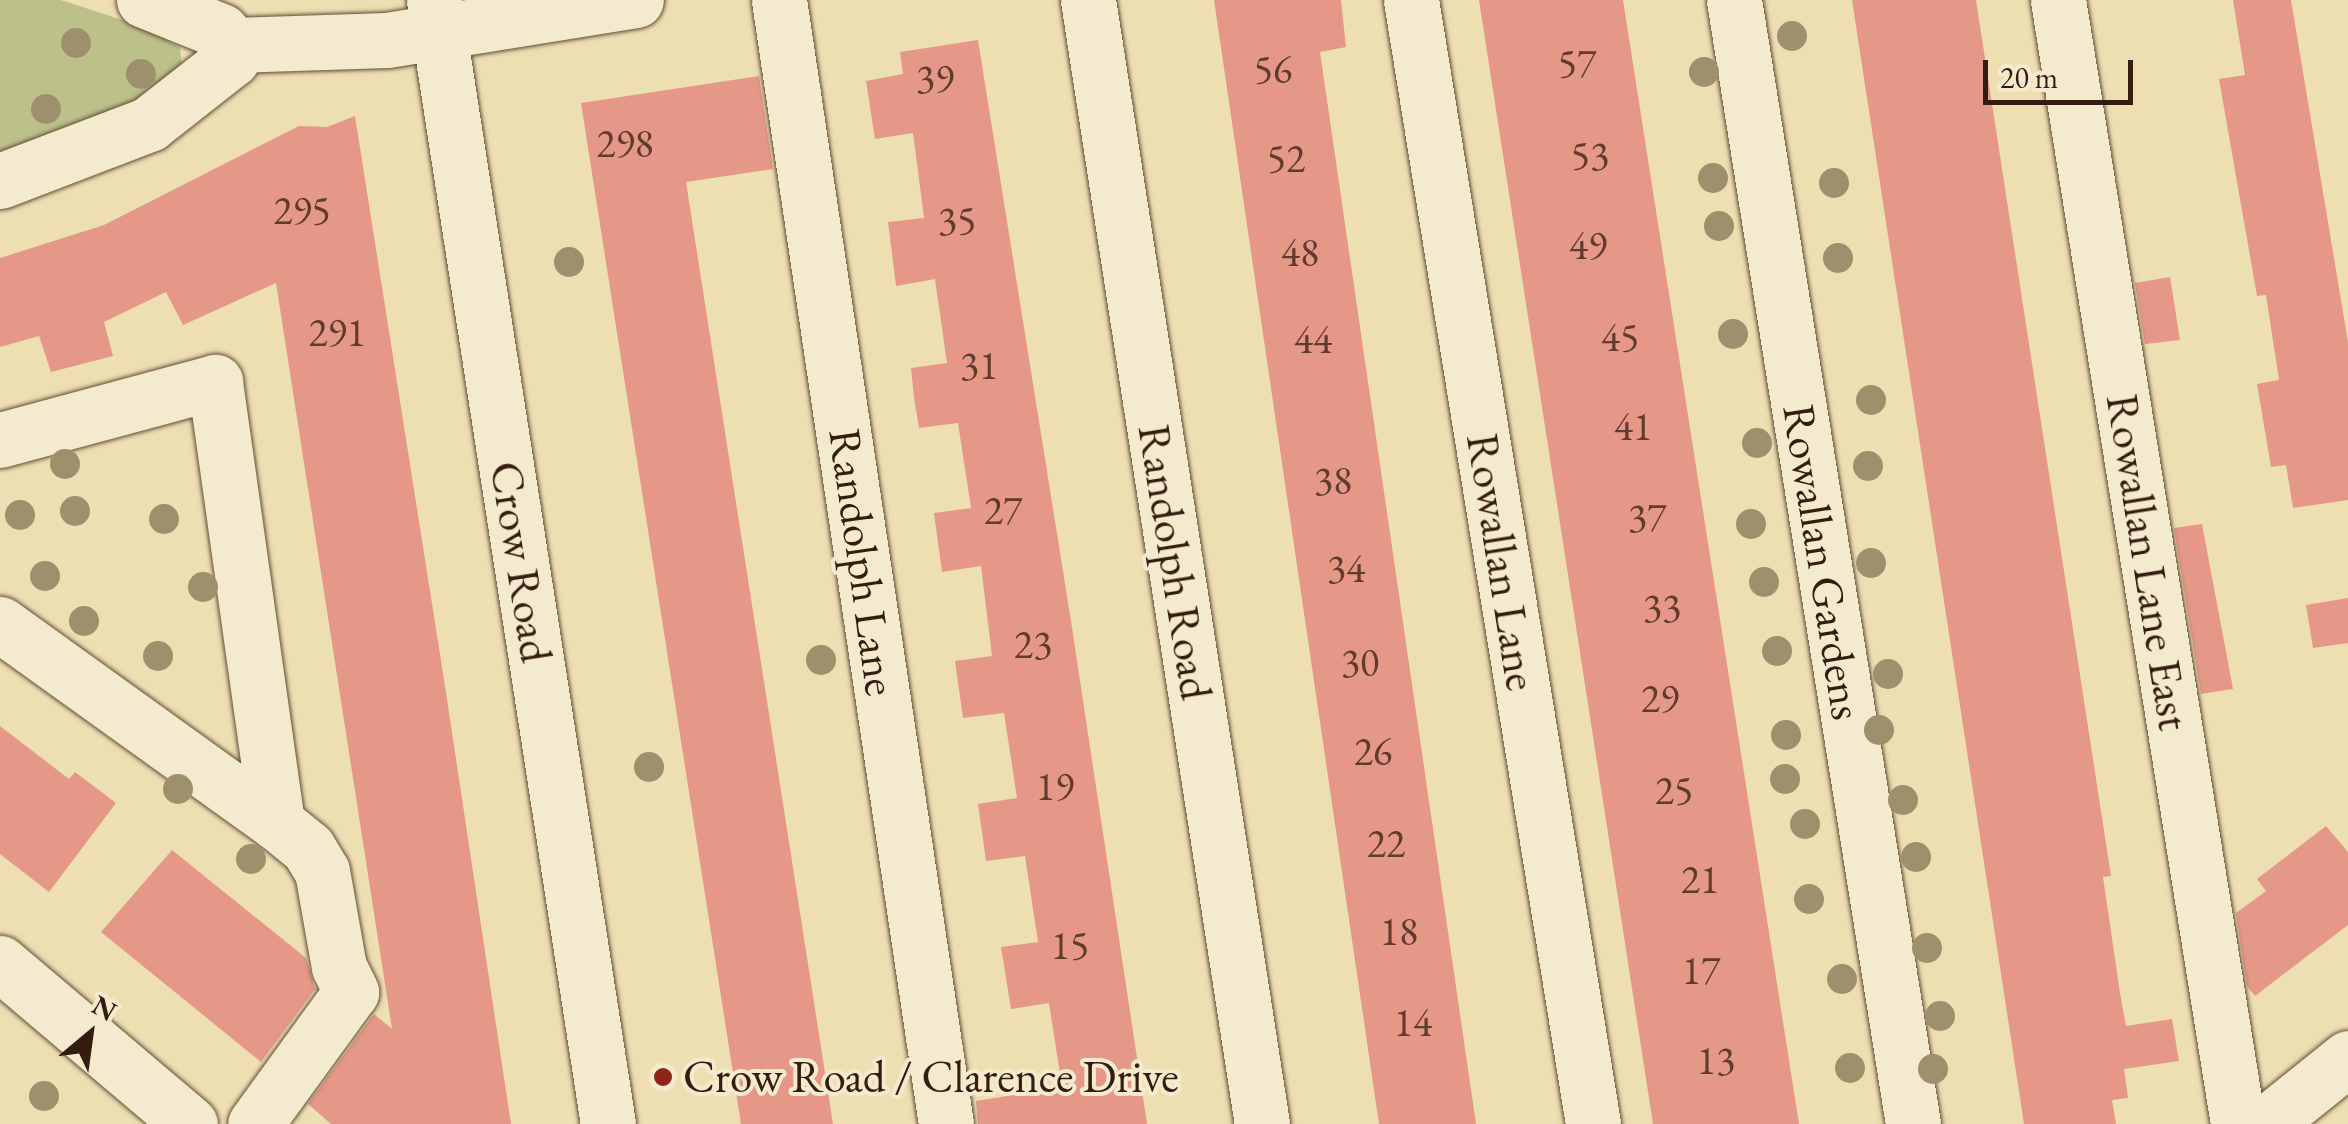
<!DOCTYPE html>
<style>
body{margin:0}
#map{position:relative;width:2348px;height:1124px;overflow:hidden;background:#eedfb2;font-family:"EB Garamond",serif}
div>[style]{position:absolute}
.green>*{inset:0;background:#bcc18a}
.building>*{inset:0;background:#e59888}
.roads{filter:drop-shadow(0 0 2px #624d38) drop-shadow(0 0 2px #624d38)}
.minor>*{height:55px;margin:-27.5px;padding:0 27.5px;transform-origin:27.5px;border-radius:27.5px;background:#f4eacd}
.trees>*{width:30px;height:30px;margin:-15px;border-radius:50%;background:#9e8f6d}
.dots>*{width:28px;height:28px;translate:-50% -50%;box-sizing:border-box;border:5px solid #f4eacd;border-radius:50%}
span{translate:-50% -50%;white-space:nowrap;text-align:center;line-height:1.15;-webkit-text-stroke:8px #f4eacd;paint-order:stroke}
.number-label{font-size:40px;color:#603b2e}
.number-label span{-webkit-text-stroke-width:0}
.street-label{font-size:45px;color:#341c10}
.poi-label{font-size:45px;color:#341c10}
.left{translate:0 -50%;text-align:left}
.north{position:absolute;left:40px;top:984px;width:100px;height:100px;-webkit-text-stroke:8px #f4eacd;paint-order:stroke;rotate:29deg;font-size:28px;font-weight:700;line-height:40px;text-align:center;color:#341c10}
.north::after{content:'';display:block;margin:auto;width:35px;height:45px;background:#341c10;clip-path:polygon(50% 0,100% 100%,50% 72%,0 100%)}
.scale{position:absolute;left:1983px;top:60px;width:150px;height:45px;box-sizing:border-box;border:5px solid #341c10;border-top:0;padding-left:12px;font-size:30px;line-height:35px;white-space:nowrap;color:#341c10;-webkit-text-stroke:8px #f4eacd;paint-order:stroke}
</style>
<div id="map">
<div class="green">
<i style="clip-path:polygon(0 0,61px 0,144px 27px,180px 48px,182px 72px,161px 93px,0 156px)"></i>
</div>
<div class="building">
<i style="clip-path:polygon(1214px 0,1341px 0,1346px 47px,1320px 52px,1476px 1124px,1379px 1124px)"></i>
<i style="clip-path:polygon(1479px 0,1623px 0,1799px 1124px,1653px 1124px)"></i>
<i style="clip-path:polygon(1852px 0,1976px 0,2111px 876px,2103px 877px,2120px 993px,2126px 1026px,2172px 1019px,2179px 1061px,2124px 1069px,2128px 1098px,2112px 1100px,2116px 1124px,2024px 1124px)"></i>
<i style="clip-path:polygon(2233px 0,2291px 0,2348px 342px,2348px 500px,2293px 508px,2286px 465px,2271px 467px,2257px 384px,2279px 380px,2266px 295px,2257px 296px,2219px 79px,2245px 75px)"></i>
<i style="clip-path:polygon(978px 40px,1071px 621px,1147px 1124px,978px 1124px,976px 1101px,1062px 1087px,1049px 1003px,1011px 1009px,1001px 947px,1038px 942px,1025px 856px,986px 861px,978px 804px,1017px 798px,1004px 713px,963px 718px,955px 661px,992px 656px,981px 566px,942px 572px,934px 513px,971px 508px,958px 423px,919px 428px,914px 398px,911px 368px,947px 363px,935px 279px,896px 286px,888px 222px,924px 218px,913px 133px,875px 139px,866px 81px,903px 74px,900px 52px)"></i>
<i style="clip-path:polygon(759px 76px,773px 169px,686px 182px,833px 1124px,741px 1124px,581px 103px)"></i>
<i style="clip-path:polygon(355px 116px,445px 686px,511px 1124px,331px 1124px,308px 1104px,374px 1014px,392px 1029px,276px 283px,183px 325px,166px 292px,104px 322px,113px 356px,51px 372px,39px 336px,0 347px,0 258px,104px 225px,299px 126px,327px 127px)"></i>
<i style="clip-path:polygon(2170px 277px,2180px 340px,2145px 344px,2135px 283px)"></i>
<i style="clip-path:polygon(2202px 524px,2233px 689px,2201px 694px,2174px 528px)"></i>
<i style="clip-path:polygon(2348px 598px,2348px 643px,2313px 648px,2306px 605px)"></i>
<i style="clip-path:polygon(0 726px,69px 779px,75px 772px,116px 803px,49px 892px,0 854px)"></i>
<i style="clip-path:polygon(2326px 826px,2348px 852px,2348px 925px,2255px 996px,2247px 986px,2236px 913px,2266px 891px,2257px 879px)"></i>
<i style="clip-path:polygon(172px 850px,306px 958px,315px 989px,261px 1062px,101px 932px)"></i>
</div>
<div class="roads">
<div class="minor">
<i style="left:434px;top:0;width:1137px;rotate:81.2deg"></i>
<i style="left:779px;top:0;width:1136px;rotate:81.55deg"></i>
<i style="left:1088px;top:0;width:1137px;rotate:81.2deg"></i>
<i style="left:1411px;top:0;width:1139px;rotate:80.8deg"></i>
<i style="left:1734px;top:0;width:1138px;rotate:80.95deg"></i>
<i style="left:2058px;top:0;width:1138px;rotate:80.9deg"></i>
<i style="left:233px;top:45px;width:154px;rotate:-1.9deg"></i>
<i style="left:387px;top:40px;width:252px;rotate:-9.1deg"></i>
<i style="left:0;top:181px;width:160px;rotate:-20.9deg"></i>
<i style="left:149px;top:124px;width:105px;rotate:-38.1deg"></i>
<i style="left:232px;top:59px;width:14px;rotate:-86deg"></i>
<i style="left:233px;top:45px;width:18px;rotate:-131deg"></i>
<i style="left:221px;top:31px;width:83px;rotate:-158.1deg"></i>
<i style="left:0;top:440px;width:223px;rotate:-15.1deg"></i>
<i style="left:215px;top:382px;width:445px;rotate:82deg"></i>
<i style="left:277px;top:823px;width:40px;rotate:39deg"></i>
<i style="left:308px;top:848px;width:27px;rotate:59deg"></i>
<i style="left:322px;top:871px;width:97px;rotate:80deg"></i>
<i style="left:339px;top:967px;width:28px;rotate:64deg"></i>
<i style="left:351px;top:992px;width:163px;rotate:126deg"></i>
<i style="left:0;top:624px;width:341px;rotate:35.7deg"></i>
<i style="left:0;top:963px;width:249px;rotate:40.3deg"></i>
<i style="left:2266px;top:1124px;width:105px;rotate:-38.8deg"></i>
</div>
</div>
<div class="trees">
<i style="left:1792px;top:36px"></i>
<i style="left:76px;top:43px"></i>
<i style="left:1704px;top:72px"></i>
<i style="left:141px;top:74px"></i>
<i style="left:46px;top:109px"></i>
<i style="left:1713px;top:178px"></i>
<i style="left:1834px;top:183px"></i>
<i style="left:1719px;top:226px"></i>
<i style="left:1838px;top:258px"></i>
<i style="left:569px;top:262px"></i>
<i style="left:1733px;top:334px"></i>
<i style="left:1871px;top:400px"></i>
<i style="left:1757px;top:443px"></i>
<i style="left:65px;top:464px"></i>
<i style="left:1868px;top:466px"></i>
<i style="left:75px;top:511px"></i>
<i style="left:20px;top:515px"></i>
<i style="left:164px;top:519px"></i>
<i style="left:1751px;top:524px"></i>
<i style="left:1871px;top:563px"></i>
<i style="left:45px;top:576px"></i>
<i style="left:1764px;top:582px"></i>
<i style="left:203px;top:587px"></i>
<i style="left:84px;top:621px"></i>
<i style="left:1777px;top:651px"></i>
<i style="left:158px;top:656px"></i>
<i style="left:821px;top:660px"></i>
<i style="left:1888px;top:674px"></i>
<i style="left:1879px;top:730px"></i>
<i style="left:1786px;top:735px"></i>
<i style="left:649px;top:767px"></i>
<i style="left:1785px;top:779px"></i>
<i style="left:178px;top:789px"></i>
<i style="left:1903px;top:800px"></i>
<i style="left:1805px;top:824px"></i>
<i style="left:1916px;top:857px"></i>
<i style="left:251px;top:859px"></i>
<i style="left:1809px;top:899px"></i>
<i style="left:1927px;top:948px"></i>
<i style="left:1842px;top:979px"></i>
<i style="left:1940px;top:1016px"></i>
<i style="left:1850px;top:1068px"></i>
<i style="left:1933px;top:1069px"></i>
<i style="left:44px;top:1096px"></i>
</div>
<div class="dots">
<i style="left:663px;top:1077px;background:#8f2418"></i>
</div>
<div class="number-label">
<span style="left:1577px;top:63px">57</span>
<span style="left:1273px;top:69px">56</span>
<span style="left:935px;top:78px">39</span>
<span style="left:625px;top:143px">298</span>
<span style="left:1590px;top:155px">53</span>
<span style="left:1286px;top:158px">52</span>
<span style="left:302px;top:210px">295</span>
<span style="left:957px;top:220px">35</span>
<span style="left:1588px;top:245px">49</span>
<span style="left:1300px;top:252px">48</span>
<span style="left:337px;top:332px">291</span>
<span style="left:1620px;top:337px">45</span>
<span style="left:1313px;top:339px">44</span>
<span style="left:979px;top:365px">31</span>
<span style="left:1633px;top:426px">41</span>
<span style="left:1333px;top:480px">38</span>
<span style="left:1003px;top:510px">27</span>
<span style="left:1647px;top:517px">37</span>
<span style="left:1346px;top:568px">34</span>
<span style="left:1662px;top:607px">33</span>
<span style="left:1033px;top:644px">23</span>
<span style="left:1360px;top:662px">30</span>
<span style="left:1660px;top:698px">29</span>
<span style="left:1373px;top:751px">26</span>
<span style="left:1055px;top:786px">19</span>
<span style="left:1674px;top:790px">25</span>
<span style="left:1386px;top:843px">22</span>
<span style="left:1700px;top:879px">21</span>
<span style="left:1399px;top:931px">18</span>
<span style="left:1070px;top:945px">15</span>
<span style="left:1701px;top:970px">17</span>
<span style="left:1413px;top:1022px">14</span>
<span style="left:1716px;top:1060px">13</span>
</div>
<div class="street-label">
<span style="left:521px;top:562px;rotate:81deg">Crow Road</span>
<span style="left:863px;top:562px;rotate:82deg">Randolph Lane</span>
<span style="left:1175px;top:562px;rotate:81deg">Randolph Road</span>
<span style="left:1502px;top:562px;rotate:81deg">Rowallan Lane</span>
<span style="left:1823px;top:562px;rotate:81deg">Rowallan Gardens</span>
<span style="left:2148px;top:562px;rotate:81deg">Rowallan Lane East</span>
</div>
<div class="poi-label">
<span class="left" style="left:683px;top:1077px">Crow Road / Clarence Drive</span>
</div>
<div class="north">N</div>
<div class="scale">20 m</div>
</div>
